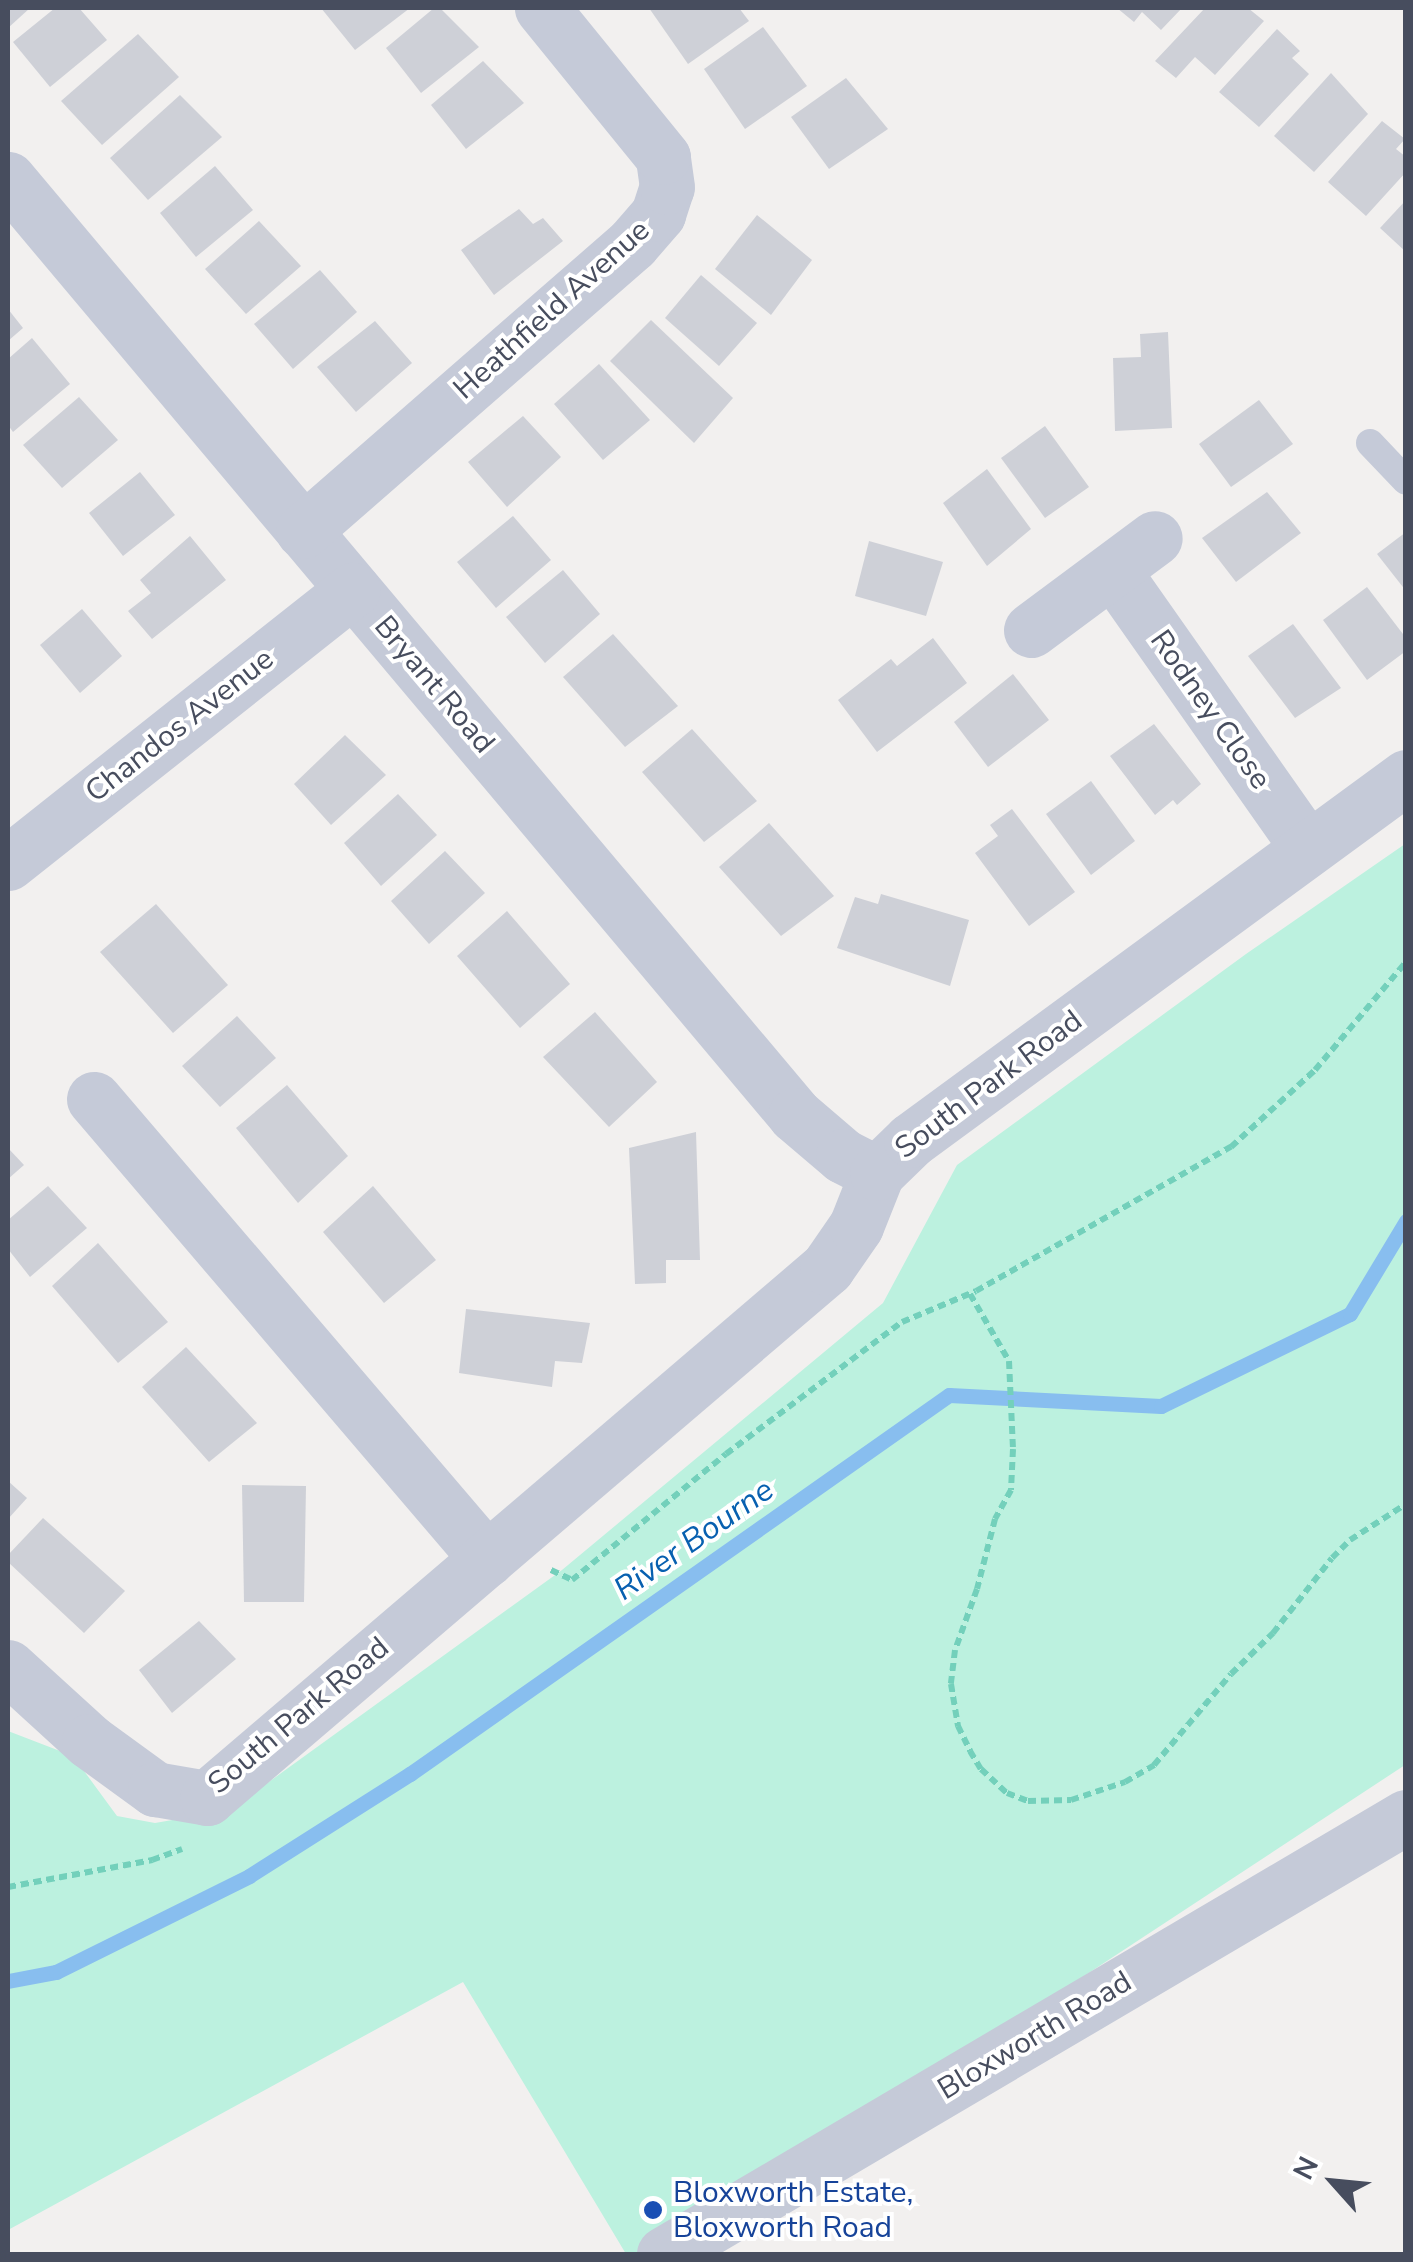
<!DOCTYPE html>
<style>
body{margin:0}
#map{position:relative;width:1413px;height:2262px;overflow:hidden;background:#f2f0ef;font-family:"Nunito Sans",sans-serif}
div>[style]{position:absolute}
.green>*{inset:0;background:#bcf1df}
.stream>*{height:15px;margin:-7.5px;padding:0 7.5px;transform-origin:7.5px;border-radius:7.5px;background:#88beef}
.building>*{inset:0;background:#ced0d7}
.path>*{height:6px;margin-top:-3px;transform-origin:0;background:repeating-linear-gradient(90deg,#73d0bb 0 8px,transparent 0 13px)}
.service>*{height:28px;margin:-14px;padding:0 14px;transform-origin:14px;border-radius:14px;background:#c5cad8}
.minor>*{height:55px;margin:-27.5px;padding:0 27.5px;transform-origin:27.5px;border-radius:27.5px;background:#c5cad8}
.dots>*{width:28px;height:28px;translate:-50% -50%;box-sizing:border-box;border:5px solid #fff;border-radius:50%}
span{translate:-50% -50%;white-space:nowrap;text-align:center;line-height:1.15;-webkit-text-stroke:8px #fff;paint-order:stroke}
.street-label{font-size:30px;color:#474d5e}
.transit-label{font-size:30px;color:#164399}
.left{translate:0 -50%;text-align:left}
.water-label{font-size:32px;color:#0760b0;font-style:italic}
.frame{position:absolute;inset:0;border:10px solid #474d5e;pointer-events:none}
.north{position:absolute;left:1283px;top:2132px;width:100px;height:100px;-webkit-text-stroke:8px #fff;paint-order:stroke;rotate:297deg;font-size:28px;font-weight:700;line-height:40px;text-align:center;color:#474d5e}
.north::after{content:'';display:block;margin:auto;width:35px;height:45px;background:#474d5e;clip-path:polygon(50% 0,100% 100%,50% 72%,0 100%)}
</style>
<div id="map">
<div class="green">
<i style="clip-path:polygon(1405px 844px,1405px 1765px,661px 2254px,626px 2254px,463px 1982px,8px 2230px,8px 1731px,73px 1756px,117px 1816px,155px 1823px,230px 1810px,562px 1570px,883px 1303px,957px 1165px,1246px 954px)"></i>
</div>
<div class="stream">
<i style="left:8px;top:1981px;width:49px;rotate:-10.6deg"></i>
<i style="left:56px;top:1972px;width:216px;rotate:-26.4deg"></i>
<i style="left:249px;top:1876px;width:191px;rotate:-32.4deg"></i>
<i style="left:410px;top:1774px;width:659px;rotate:-35.11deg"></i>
<i style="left:949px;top:1395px;width:212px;rotate:3deg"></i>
<i style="left:1161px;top:1406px;width:210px;rotate:-26deg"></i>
<i style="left:1350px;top:1314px;width:109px;rotate:-58.9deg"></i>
</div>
<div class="building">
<i style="clip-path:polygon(8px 8px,30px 8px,8px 28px)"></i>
<i style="clip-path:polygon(55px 8px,79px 8px,107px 40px,50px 87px,13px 42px)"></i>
<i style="clip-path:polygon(321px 8px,410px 8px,355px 50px)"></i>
<i style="clip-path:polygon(434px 8px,440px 8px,479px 47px,421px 93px,386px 48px)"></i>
<i style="clip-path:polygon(649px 8px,739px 8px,749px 21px,688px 64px)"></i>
<i style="clip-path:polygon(1117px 8px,1182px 8px,1161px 30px,1142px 12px,1134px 22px)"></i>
<i style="clip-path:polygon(1205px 8px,1248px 8px,1264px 21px,1215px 75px,1195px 57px,1176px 78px,1155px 61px)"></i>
<i style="clip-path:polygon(763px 27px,807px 86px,745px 129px,704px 69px)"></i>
<i style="clip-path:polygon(1277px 29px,1300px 51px,1292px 58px,1309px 74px,1259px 127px,1219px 92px)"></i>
<i style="clip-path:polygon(138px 34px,179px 77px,102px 145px,61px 101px)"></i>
<i style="clip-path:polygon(483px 61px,524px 103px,466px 149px,431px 105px)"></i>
<i style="clip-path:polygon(1331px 73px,1368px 114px,1314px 172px,1274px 136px)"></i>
<i style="clip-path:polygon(846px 78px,888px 129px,829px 169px,791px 117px)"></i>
<i style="clip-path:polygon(180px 95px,222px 137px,148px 200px,110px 158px)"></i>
<i style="clip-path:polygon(1382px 121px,1405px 139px,1396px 149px,1406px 157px,1406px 172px,1366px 216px,1328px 182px)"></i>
<i style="clip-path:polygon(215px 166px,253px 210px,196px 257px,160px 213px)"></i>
<i style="clip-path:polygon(1406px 200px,1406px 252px,1380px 228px)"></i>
<i style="clip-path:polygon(519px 209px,533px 224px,543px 218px,563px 241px,494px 295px,461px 250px)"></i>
<i style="clip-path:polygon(757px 215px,812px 260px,771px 315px,715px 269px)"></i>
<i style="clip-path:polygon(259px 221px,301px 266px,246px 314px,205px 269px)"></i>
<i style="clip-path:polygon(320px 270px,357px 312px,293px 369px,254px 324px)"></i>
<i style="clip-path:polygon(701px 275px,757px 323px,719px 366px,665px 318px)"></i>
<i style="clip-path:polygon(8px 309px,23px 328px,8px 341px)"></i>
<i style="clip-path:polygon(651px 320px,733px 398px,694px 443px,610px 361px)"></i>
<i style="clip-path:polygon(375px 321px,412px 363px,356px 412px,317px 367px)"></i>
<i style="clip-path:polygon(1168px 332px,1172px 428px,1115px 431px,1113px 358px,1141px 357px,1140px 334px)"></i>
<i style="clip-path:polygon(32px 338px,70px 384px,13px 432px,8px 425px,8px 359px)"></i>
<i style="clip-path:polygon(599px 364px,650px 420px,603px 460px,554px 404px)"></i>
<i style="clip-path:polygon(79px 397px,118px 440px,62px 488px,23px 445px)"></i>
<i style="clip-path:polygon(1259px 400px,1293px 444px,1231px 487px,1199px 444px)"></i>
<i style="clip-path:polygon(523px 416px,561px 457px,507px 507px,468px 462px)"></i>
<i style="clip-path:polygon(1045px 426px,1089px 487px,1045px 518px,1001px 458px)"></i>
<i style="clip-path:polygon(987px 469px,1031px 529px,987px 566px,943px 503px)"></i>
<i style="clip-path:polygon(140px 472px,175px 515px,123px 556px,89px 513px)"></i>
<i style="clip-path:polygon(1267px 492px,1301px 533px,1236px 582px,1202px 538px)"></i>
<i style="clip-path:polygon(513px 516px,551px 560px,496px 608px,457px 562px)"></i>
<i style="clip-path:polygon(1406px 532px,1406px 591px,1377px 554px)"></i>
<i style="clip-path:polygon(190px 536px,226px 580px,152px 639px,128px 611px,151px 593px,140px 580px)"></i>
<i style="clip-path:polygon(869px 541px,943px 562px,926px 616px,855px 596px)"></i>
<i style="clip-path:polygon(563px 570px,600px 614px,545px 663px,506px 617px)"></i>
<i style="clip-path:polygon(1367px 587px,1406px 638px,1406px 651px,1367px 680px,1323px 620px)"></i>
<i style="clip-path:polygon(82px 609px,122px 656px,80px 693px,40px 645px)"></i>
<i style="clip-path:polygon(1293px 624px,1341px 688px,1295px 718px,1248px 656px)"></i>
<i style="clip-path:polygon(613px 634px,678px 706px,625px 747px,563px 677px)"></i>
<i style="clip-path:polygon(933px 638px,967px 683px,877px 752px,838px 700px,891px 659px,897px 666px)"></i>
<i style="clip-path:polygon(1013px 674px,1049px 720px,988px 767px,954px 722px)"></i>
<i style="clip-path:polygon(1154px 724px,1201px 784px,1177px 805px,1173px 800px,1155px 815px,1110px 756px)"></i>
<i style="clip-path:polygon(692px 729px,757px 801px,704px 842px,642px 772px)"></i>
<i style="clip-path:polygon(345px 735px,386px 775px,331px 825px,294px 784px)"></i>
<i style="clip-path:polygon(1091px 781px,1135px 841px,1091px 875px,1046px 814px)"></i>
<i style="clip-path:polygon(398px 794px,437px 835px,381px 886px,344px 843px)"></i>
<i style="clip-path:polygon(1012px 809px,1075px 892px,1029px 926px,975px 853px,998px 836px,990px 825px)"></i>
<i style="clip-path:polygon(769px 823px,834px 896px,781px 936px,719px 867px)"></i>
<i style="clip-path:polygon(445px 851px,485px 893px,429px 944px,391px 901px)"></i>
<i style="clip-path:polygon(881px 894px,969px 920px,950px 986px,837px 948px,855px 897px,878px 904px)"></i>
<i style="clip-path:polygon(156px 904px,228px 985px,173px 1033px,100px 952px)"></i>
<i style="clip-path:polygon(507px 911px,570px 984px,520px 1028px,457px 956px)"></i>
<i style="clip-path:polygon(595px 1012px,657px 1082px,609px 1127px,543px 1057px)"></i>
<i style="clip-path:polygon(237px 1016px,276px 1058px,220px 1107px,182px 1066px)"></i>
<i style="clip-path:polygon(287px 1085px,348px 1156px,298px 1203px,236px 1128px)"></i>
<i style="clip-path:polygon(696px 1132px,700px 1260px,666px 1260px,666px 1283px,635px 1284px,629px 1148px)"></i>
<i style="clip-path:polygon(8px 1148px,24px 1165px,8px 1179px)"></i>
<i style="clip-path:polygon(48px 1186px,87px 1228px,30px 1277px,8px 1249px,8px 1220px)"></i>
<i style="clip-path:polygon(373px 1186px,436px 1260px,384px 1303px,323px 1232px)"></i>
<i style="clip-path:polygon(98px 1243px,168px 1322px,118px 1363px,52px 1286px)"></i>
<i style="clip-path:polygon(466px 1309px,590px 1323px,582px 1363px,555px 1361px,552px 1387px,459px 1373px)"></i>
<i style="clip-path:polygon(186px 1347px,257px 1423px,209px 1462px,142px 1387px)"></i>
<i style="clip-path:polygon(8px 1481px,27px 1498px,8px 1519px)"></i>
<i style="clip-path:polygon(242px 1485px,306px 1486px,304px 1602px,244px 1602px)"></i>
<i style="clip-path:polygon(43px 1518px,125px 1591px,84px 1633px,8px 1562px,8px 1555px)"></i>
<i style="clip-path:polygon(199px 1621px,236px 1659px,172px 1713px,139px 1670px)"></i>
</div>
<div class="path">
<i style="left:970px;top:1294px;width:78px;rotate:59.8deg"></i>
<i style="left:1009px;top:1361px;width:88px;rotate:87.4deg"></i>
<i style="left:1013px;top:1449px;width:41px;rotate:92.8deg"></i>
<i style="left:1011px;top:1490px;width:33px;rotate:119deg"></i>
<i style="left:995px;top:1519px;width:72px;rotate:104.4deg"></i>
<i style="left:977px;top:1589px;width:65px;rotate:109.8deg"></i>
<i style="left:955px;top:1650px;width:34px;rotate:97deg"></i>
<i style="left:951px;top:1684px;width:43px;rotate:80.5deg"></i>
<i style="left:958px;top:1726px;width:28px;rotate:64deg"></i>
<i style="left:970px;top:1751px;width:21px;rotate:59deg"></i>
<i style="left:981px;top:1769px;width:35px;rotate:43deg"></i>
<i style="left:1007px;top:1793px;width:22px;rotate:21deg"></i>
<i style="left:1028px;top:1801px;width:43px;rotate:-1.3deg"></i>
<i style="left:1071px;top:1800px;width:57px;rotate:-18.4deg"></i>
<i style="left:1125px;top:1782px;width:34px;rotate:-30deg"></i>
<i style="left:1154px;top:1765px;width:119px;rotate:-49.8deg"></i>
<i style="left:1231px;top:1674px;width:59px;rotate:-44.3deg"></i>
<i style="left:1273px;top:1633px;width:95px;rotate:-51.8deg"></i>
<i style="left:1332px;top:1558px;width:25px;rotate:-45deg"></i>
<i style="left:1350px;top:1540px;width:67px;rotate:-32.7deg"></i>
<i style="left:551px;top:1570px;width:23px;rotate:25deg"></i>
<i style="left:572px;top:1580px;width:199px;rotate:-39.3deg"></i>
<i style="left:726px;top:1454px;width:220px;rotate:-36.9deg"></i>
<i style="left:902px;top:1322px;width:80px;rotate:-22.7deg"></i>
<i style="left:976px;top:1291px;width:293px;rotate:-29.5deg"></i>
<i style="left:1231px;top:1147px;width:114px;rotate:-42.5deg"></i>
<i style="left:1315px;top:1070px;width:141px;rotate:-49.9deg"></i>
<i style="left:8px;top:1887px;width:147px;rotate:-10.6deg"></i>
<i style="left:152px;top:1860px;width:32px;rotate:-20deg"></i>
</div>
<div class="service">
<i style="left:1370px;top:443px;width:52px;rotate:46.5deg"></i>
</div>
<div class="minor">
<i style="left:8px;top:179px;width:1223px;rotate:49.94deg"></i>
<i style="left:795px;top:1115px;width:63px;rotate:40.5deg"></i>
<i style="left:843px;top:1156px;width:38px;rotate:27deg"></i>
<i style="left:303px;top:531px;width:437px;rotate:-41.1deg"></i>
<i style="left:632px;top:244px;width:40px;rotate:-49deg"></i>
<i style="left:658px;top:214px;width:28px;rotate:-72deg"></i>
<i style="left:667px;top:187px;width:30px;rotate:-98deg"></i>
<i style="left:663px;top:157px;width:192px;rotate:-129.1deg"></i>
<i style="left:1113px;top:571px;width:339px;rotate:54.9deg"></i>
<i style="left:1031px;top:630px;width:154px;rotate:-36.6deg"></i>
<i style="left:8px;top:863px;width:440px;rotate:-38.4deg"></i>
<i style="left:94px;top:1099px;width:605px;rotate:49.49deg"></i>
<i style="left:8px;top:1667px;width:110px;rotate:42.4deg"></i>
<i style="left:89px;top:1741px;width:82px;rotate:36deg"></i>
<i style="left:155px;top:1789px;width:53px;rotate:9.8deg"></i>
<i style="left:207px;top:1798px;width:816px;rotate:-40.53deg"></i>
<i style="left:827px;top:1268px;width:51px;rotate:-55.4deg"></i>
<i style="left:856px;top:1226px;width:57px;rotate:-68.4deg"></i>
<i style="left:877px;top:1173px;width:47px;rotate:-44.1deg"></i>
<i style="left:911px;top:1140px;width:614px;rotate:-36.25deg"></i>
<i style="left:664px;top:2254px;width:861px;rotate:-30.5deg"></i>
</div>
<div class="dots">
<i style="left:653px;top:2210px;background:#1a4fb4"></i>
</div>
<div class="street-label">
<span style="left:552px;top:310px;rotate:-42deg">Heathfield Avenue</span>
<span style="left:434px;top:685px;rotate:50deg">Bryant Road</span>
<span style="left:1210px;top:710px;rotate:55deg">Rodney Close</span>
<span style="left:180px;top:726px;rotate:-38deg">Chandos Avenue</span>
<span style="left:989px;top:1085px;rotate:-37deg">South Park Road</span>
<span style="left:299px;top:1716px;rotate:-40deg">South Park Road</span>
<span style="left:1035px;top:2036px;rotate:-31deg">Bloxworth Road</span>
</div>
<div class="transit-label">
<span class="left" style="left:673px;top:2210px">Bloxworth Estate,<br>Bloxworth Road</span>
</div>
<div class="water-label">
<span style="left:694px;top:1540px;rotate:-35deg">River Bourne</span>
</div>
<div class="frame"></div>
<div class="north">N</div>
</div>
